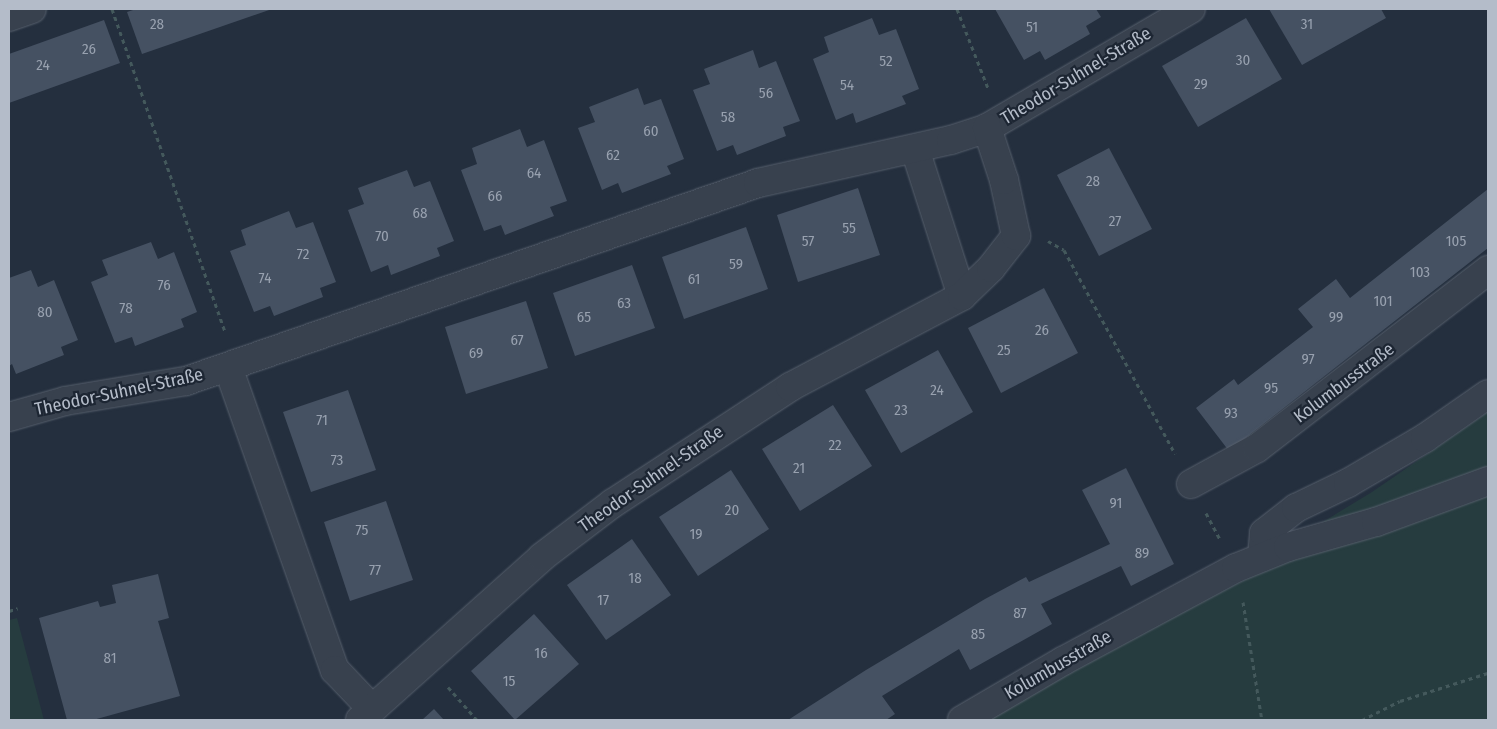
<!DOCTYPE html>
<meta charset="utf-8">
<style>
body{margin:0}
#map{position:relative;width:1497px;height:729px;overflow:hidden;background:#242f3e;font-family:"Fira Sans Condensed",sans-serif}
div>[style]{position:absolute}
.green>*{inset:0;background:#263c3f}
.building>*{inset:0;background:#455162}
.path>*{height:3px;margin-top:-1.5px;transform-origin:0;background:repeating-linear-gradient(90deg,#44595c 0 4px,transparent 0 8px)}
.roads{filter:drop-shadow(0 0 1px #565f6c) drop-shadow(0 0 1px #565f6c)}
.minor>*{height:28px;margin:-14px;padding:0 14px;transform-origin:14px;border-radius:14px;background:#38414e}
span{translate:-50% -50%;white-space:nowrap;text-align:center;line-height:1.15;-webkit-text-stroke:4.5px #1d2633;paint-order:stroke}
.number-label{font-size:15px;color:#98a1af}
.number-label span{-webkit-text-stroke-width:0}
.street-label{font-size:18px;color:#b4bcc9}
.frame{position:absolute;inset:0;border:10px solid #b4bcc9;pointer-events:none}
</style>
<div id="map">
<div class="green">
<i style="clip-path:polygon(1488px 412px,1488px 720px,985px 720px,1089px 659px,1268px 568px,1298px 537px,1372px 492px)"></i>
<i style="clip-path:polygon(17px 618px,44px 720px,9px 720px,9px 620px)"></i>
</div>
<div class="building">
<i style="clip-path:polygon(136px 9px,272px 9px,142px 54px,127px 12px)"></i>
<i style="clip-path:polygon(995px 9px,1096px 9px,1101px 17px,1086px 26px,1090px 34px,1045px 60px,1040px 51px,1024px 60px)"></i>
<i style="clip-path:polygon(1269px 9px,1381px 9px,1386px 18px,1302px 65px)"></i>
<i style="clip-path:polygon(872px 18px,879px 35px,896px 29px,919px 89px,902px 96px,906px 104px,856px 123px,853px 113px,836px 120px,813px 59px,829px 52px,824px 37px)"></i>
<i style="clip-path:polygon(1246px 18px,1282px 79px,1198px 127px,1162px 66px)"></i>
<i style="clip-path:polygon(104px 20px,120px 63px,9px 103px,9px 54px)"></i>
<i style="clip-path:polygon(753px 50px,759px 68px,776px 61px,800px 121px,783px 127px,786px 136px,737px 155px,733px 145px,717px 151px,693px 90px,710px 84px,704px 69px)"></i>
<i style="clip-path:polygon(638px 88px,644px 105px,661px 99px,684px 159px,667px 166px,671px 174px,622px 193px,618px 183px,602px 190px,578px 128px,595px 122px,589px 107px)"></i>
<i style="clip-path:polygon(520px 129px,527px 147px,544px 140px,567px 201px,550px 207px,554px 216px,505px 235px,501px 225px,484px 231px,461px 170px,477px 164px,472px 148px)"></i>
<i style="clip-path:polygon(1109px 148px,1152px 229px,1099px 256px,1057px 175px)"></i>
<i style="clip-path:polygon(407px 170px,414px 187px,430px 181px,454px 241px,437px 248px,440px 256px,391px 275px,388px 265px,371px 272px,348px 210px,364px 204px,358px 188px)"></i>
<i style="clip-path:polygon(858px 188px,880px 255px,798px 282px,777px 215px)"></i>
<i style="clip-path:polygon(1488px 189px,1488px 248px,1229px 451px,1196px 408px,1234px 379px,1238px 385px,1313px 327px,1298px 309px,1336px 279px,1350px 298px)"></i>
<i style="clip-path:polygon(289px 211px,296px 228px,313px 222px,336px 282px,320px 288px,323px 297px,274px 316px,270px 306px,254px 312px,230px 251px,246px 245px,241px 230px)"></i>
<i style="clip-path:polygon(746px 227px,768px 289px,684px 319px,662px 257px)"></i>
<i style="clip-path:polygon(151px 242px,158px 259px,174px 252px,197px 312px,181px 319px,184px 327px,135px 346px,132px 337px,115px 343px,91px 282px,108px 275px,102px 260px)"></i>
<i style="clip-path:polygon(632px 265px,655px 328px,575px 356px,553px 293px)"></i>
<i style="clip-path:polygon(31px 270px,38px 287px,54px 280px,78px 340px,61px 347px,64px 355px,16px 374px,12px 364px,9px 366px,9px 278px)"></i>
<i style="clip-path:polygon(1044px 288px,1078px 353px,1001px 393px,968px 328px)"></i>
<i style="clip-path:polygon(526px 301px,548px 368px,466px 394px,445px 327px)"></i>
<i style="clip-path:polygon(938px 350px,973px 412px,901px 453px,865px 390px)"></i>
<i style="clip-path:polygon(348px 390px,376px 470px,311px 492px,283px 412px)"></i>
<i style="clip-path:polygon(833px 405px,872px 466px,800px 511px,762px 449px)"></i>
<i style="clip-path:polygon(1126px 468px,1174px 564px,1131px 586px,1121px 566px,1041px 604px,1052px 624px,970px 670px,959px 649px,882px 696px,895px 714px,886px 720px,788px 720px,866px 670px,985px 599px,1026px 577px,1029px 582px,1110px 544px,1082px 490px)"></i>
<i style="clip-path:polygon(731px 470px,769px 529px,698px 576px,659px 517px)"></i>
<i style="clip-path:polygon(386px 501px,413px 580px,350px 601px,324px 522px)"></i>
<i style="clip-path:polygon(632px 539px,671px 595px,606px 640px,567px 585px)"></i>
<i style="clip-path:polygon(158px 574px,169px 618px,158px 621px,180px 696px,93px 720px,67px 720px,39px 618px,98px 601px,100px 607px,116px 603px,112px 585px)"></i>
<i style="clip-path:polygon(534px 614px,579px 664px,515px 720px,471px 671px)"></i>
<i style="clip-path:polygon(434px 709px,444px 720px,422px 720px)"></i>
</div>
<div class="path">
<i style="left:112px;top:9px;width:341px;rotate:70.7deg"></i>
<i style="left:957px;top:9px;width:85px;rotate:68.6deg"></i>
<i style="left:1048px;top:241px;width:18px;rotate:29deg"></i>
<i style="left:1064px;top:250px;width:232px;rotate:61.4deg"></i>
<i style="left:1206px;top:513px;width:30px;rotate:62deg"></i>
<i style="left:1243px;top:602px;width:120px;rotate:80.9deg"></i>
<i style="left:9px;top:611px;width:9px;rotate:-18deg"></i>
<i style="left:448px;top:687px;width:44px;rotate:48.7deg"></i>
<i style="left:1362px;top:720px;width:42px;rotate:-26.6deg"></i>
<i style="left:1400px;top:701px;width:92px;rotate:-17.7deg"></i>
</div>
<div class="roads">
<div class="minor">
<i style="left:9px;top:17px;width:24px;rotate:-19deg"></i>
<i style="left:915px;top:149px;width:154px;rotate:72.3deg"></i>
<i style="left:228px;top:367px;width:321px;rotate:70.6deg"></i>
<i style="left:335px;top:670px;width:54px;rotate:46.5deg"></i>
<i style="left:9px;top:417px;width:58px;rotate:-15.9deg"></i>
<i style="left:65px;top:401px;width:123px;rotate:-9.4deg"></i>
<i style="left:186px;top:381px;width:605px;rotate:-19.09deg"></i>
<i style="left:758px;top:183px;width:198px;rotate:-12.6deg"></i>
<i style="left:951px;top:140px;width:38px;rotate:-18deg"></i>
<i style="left:987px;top:128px;width:236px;rotate:-30.3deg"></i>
<i style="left:1191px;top:484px;width:75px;rotate:-28.6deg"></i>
<i style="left:1257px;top:448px;width:292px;rotate:-37.6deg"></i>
<i style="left:1262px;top:557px;width:24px;rotate:-85deg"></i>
<i style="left:1264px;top:533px;width:41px;rotate:-38deg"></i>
<i style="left:1296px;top:508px;width:58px;rotate:-25.7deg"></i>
<i style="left:1348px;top:483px;width:89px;rotate:-30.3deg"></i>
<i style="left:1425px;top:438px;width:77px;rotate:-34.9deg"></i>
<i style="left:360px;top:720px;width:244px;rotate:-41.8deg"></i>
<i style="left:542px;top:557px;width:89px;rotate:-37.3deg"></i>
<i style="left:613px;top:503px;width:212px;rotate:-33.2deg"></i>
<i style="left:790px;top:387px;width:195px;rotate:-27.9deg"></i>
<i style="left:962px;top:296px;width:40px;rotate:-44deg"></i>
<i style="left:991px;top:268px;width:41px;rotate:-52deg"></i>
<i style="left:1016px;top:236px;width:57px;rotate:-102.1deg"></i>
<i style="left:1004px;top:180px;width:55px;rotate:-108.1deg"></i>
<i style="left:962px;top:720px;width:117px;rotate:-30.3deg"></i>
<i style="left:1063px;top:661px;width:196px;rotate:-28.3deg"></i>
<i style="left:1236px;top:568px;width:56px;rotate:-22deg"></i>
<i style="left:1288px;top:547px;width:91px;rotate:-15.9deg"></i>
<i style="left:1376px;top:522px;width:119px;rotate:-20.1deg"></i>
</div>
</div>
<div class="number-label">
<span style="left:157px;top:25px">28</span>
<span style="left:1307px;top:25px">31</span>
<span style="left:1032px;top:28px">51</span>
<span style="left:89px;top:50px">26</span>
<span style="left:1243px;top:61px">30</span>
<span style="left:886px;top:62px">52</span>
<span style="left:43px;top:66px">24</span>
<span style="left:1201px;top:85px">29</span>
<span style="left:847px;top:86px">54</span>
<span style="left:766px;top:94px">56</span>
<span style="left:728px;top:118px">58</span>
<span style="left:651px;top:132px">60</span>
<span style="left:613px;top:156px">62</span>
<span style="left:534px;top:174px">64</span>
<span style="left:1093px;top:182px">28</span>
<span style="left:495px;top:197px">66</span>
<span style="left:420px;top:214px">68</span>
<span style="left:1115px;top:222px">27</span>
<span style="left:849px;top:229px">55</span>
<span style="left:382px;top:237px">70</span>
<span style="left:808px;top:242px">57</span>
<span style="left:1456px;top:242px">105</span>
<span style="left:303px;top:255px">72</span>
<span style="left:736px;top:265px">59</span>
<span style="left:1420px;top:273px">103</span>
<span style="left:265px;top:279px">74</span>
<span style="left:694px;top:280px">61</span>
<span style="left:164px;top:286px">76</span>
<span style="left:1383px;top:302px">101</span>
<span style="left:624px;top:304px">63</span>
<span style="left:126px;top:309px">78</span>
<span style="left:45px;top:313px">80</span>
<span style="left:584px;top:318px">65</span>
<span style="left:1336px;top:318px">99</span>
<span style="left:1042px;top:331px">26</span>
<span style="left:517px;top:341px">67</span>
<span style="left:1004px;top:351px">25</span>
<span style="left:476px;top:354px">69</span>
<span style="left:1308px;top:360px">97</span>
<span style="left:1271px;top:389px">95</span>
<span style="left:937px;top:391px">24</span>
<span style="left:901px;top:411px">23</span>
<span style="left:1231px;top:414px">93</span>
<span style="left:322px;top:421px">71</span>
<span style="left:835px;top:446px">22</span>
<span style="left:337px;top:461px">73</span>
<span style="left:799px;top:469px">21</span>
<span style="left:1116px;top:504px">91</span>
<span style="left:732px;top:511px">20</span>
<span style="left:362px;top:531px">75</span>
<span style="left:696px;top:535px">19</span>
<span style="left:1142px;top:554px">89</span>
<span style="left:375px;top:571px">77</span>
<span style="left:635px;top:579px">18</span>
<span style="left:603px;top:601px">17</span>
<span style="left:1020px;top:614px">87</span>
<span style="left:978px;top:635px">85</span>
<span style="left:541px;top:654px">16</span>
<span style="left:110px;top:659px">81</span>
<span style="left:509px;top:682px">15</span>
</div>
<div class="street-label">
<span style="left:1076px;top:76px;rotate:-31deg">Theodor-Suhnel-Straße</span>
<span style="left:1344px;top:383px;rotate:-37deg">Kolumbusstraße</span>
<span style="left:119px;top:392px;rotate:-12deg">Theodor-Suhnel-Straße</span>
<span style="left:651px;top:479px;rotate:-35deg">Theodor-Suhnel-Straße</span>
<span style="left:1058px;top:665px;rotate:-30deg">Kolumbusstraße</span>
</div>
<div class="frame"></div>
</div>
